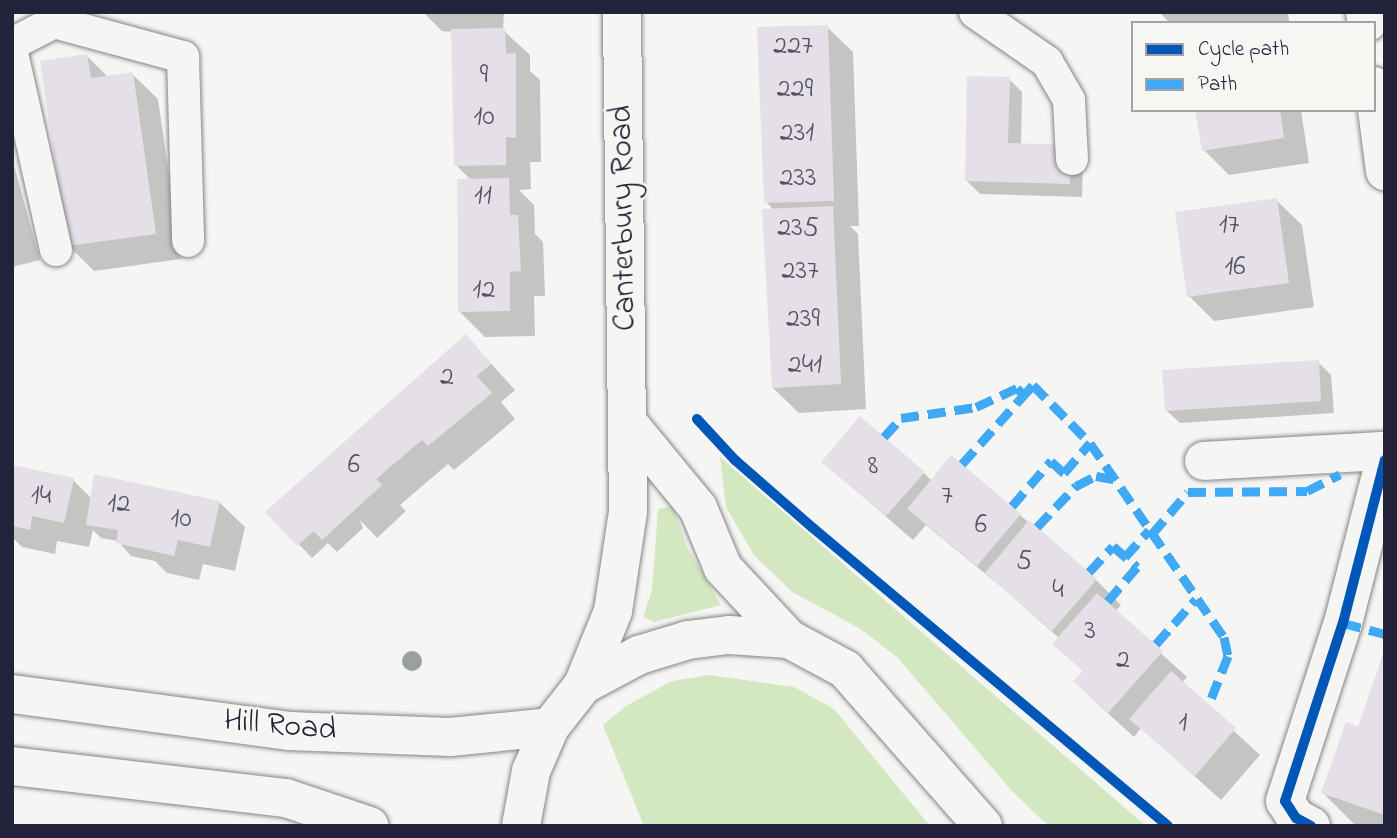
<!DOCTYPE html>
<style>
body{margin:0}
#map{position:relative;width:1397px;height:838px;overflow:hidden;background:#f5f5f3;font-family:"Indie Flower",sans-serif}
div>[style]{position:absolute}
.green>*{inset:0;background:#d3e8c1}
.shadow>*{inset:0;background:#0003}
.building>*{inset:0;background:#e5dfe7}
.roads{filter:drop-shadow(0 0 2px #858589) drop-shadow(0 0 2px #858589)}
.lane>*{height:32px;margin:-16px;padding:0 16px;transform-origin:16px;border-radius:16px;background:#f5f5f3}
.street>*{height:38px;margin:-19px;padding:0 19px;transform-origin:19px;border-radius:19px;background:#f5f5f3}
.primary>*{height:38px;margin:-19px;padding:0 19px;transform-origin:19px;border-radius:19px;background:#f5f5f3}
.highway>*{height:38px;margin:-19px;padding:0 19px;transform-origin:19px;border-radius:19px;background:#f5f5f3}
.quiet>*{height:9px;margin-top:-4.5px;transform-origin:0;background:repeating-linear-gradient(90deg,#3fa9f5 0 18px,transparent 0 27px)}
.cycleway>*{height:10px;margin:-5px;padding:0 5px;transform-origin:5px;border-radius:5px;background:#0057b8}
.trees>*{width:20px;height:20px;margin:-10px;border-radius:50%;background:#9aa09d}
span{translate:-50% -50%;white-space:nowrap;text-align:center;line-height:1.15;-webkit-text-stroke:5px #f6f6f2;paint-order:stroke}
.number-label{font-size:28px;color:#545267}
.number-label span{-webkit-text-stroke-width:0}
.street-label{font-size:32px;color:#22223b}
.frame{position:absolute;inset:0;border:14px solid #22223b;pointer-events:none}
.legend{position:absolute;left:1131px;top:21px;width:245px;height:91px;box-sizing:border-box;background:#f6f6f2;border:2px solid #a1a1a9;margin:0;padding:9px 12px;list-style:none;font-size:21px;color:#22223b}
.legend li{display:flex;align-items:center;gap:14px;height:35px}
.legend b{width:35px;border:2px solid #a1a1a9}
</style>
<div id="map">
<div class="green">
<i style="clip-path:polygon(720px 457px,933px 642px,1146px 826px,1050px 826px,1042px 820px,1012px 791px,897px 657px,859px 628px,792px 592px,754px 555px,726px 507px)"></i>
<i style="clip-path:polygon(673px 506px,687px 547px,721px 605px,654px 622px,643px 617px,652px 590px,658px 509px)"></i>
<i style="clip-path:polygon(710px 675px,794px 687px,834px 709px,930px 826px,644px 826px,603px 725px,626px 706px,672px 681px)"></i>
</div>
<div class="shadow">
<i style="clip-path:polygon(423px 12px,504px 12px,503px 30px,530px 55px,530px 71px,540px 80px,541px 162px,530px 162px,531px 189px,519px 190px,534px 205px,535px 234px,543px 242px,545px 296px,534px 296px,535px 336px,485px 337px,460px 312px,471px 180px,456px 165px,453px 32px,442px 31px)"></i>
<i style="clip-path:polygon(1159px 12px,1288px 12px,1289px 21px,1170px 23px)"></i>
<i style="clip-path:polygon(827px 27px,853px 52px,859px 226px,850px 226px,858px 234px,866px 409px,799px 413px,773px 388px,774px 210px,766px 202px)"></i>
<i style="clip-path:polygon(87px 56px,108px 77px,132px 74px,158px 99px,181px 259px,94px 271px,69px 246px)"></i>
<i style="clip-path:polygon(1009px 79px,1022px 92px,1021px 145px,1083px 160px,1082px 197px,980px 194px,967px 181px)"></i>
<i style="clip-path:polygon(1197px 110px,1301px 110px,1309px 163px,1229px 175px,1204px 150px)"></i>
<i style="clip-path:polygon(12px 158px,40px 260px,12px 267px)"></i>
<i style="clip-path:polygon(1276px 200px,1302px 225px,1314px 307px,1214px 321px,1189px 296px)"></i>
<i style="clip-path:polygon(466px 336px,515px 390px,501px 402px,515px 419px,454px 470px,448px 464px,400px 505px,406px 511px,377px 538px,360px 520px,363px 528px,337px 552px,328px 543px,312px 558px,268px 512px)"></i>
<i style="clip-path:polygon(1318px 362px,1331px 375px,1334px 413px,1180px 423px,1166px 410px)"></i>
<i style="clip-path:polygon(823px 462px,924px 473px,932px 481px,1020px 515px,1096px 580px,1121px 605px,1115px 612px,1187px 677px,1182px 683px,1260px 755px,1221px 800px,1141px 728px,1134px 737px,1101px 707px,1075px 681px,1084px 672px,1055px 644px,1059px 638px,1004px 589px,926px 525px,913px 540px)"></i>
<i style="clip-path:polygon(12px 466px,73px 480px,92px 499px,219px 502px,245px 527px,235px 571px,203px 564px,199px 580px,167px 573px,155px 561px,131px 556px,118px 541px,101px 538px,93px 530px,89px 547px,57px 541px,55px 554px,22px 547px,12px 537px)"></i>
<i style="clip-path:polygon(1385px 657px,1385px 826px,1356px 826px,1323px 793px,1359px 729px)"></i>
</div>
<div class="building">
<i style="clip-path:polygon(828px 25px,834px 201px,764px 203px,757px 27px)"></i>
<i style="clip-path:polygon(505px 28px,506px 54px,516px 53px,516px 138px,506px 137px,506px 165px,454px 166px,451px 29px)"></i>
<i style="clip-path:polygon(87px 54px,91px 78px,133px 72px,156px 234px,67px 246px,40px 61px)"></i>
<i style="clip-path:polygon(967px 76px,1010px 77px,1008px 143px,1070px 145px,1070px 184px,965px 181px)"></i>
<i style="clip-path:polygon(1195px 110px,1280px 110px,1284px 138px,1202px 151px)"></i>
<i style="clip-path:polygon(509px 178px,510px 215px,518px 215px,521px 271px,510px 272px,510px 311px,458px 312px,457px 179px)"></i>
<i style="clip-path:polygon(1277px 198px,1289px 283px,1187px 297px,1175px 212px)"></i>
<i style="clip-path:polygon(833px 206px,841px 384px,772px 388px,762px 209px)"></i>
<i style="clip-path:polygon(466px 334px,491px 364px,477px 376px,492px 393px,428px 446px,422px 440px,376px 479px,382px 485px,322px 540px,314px 531px,297px 546px,265px 512px)"></i>
<i style="clip-path:polygon(1319px 360px,1321px 401px,1165px 411px,1162px 370px)"></i>
<i style="clip-path:polygon(860px 416px,925px 472px,886px 516px,821px 462px)"></i>
<i style="clip-path:polygon(951px 455px,1021px 514px,977px 566px,907px 509px)"></i>
<i style="clip-path:polygon(12px 465px,74px 478px,64px 523px,32px 516px,30px 530px,12px 526px)"></i>
<i style="clip-path:polygon(94px 474px,220px 501px,210px 547px,178px 540px,174px 556px,116px 543px,118px 530px,86px 525px)"></i>
<i style="clip-path:polygon(1029px 520px,1097px 579px,1052px 631px,985px 573px)"></i>
<i style="clip-path:polygon(1097px 593px,1163px 651px,1108px 713px,1073px 681px,1083px 671px,1052px 644px)"></i>
<i style="clip-path:polygon(1383px 654px,1385px 655px,1385px 815px,1321px 793px,1346px 722px,1358px 727px)"></i>
<i style="clip-path:polygon(1171px 671px,1236px 728px,1195px 776px,1129px 719px)"></i>
</div>
<div class="roads">
<div class="lane">
<i style="left:975px;top:12px;width:88px;rotate:34.8deg"></i>
<i style="left:1047px;top:62px;width:44px;rotate:59.9deg"></i>
<i style="left:1069px;top:100px;width:59px;rotate:87.1deg"></i>
<i style="left:54px;top:22px;width:134px;rotate:15.2deg"></i>
<i style="left:183px;top:57px;width:184px;rotate:88.4deg"></i>
<i style="left:12px;top:44px;width:47px;rotate:-27.6deg"></i>
<i style="left:54px;top:22px;width:10px;rotate:-96deg"></i>
<i style="left:12px;top:53px;width:202px;rotate:77.4deg"></i>
</div>
<div class="street">
<i style="left:1365px;top:12px;width:11px;rotate:80deg"></i>
<i style="left:1374px;top:86px;width:86px;rotate:82.6deg"></i>
<i style="left:1204px;top:461px;width:181px;rotate:-3.2deg"></i>
<i style="left:1311px;top:826px;width:17px;rotate:-152deg"></i>
<i style="left:1296px;top:818px;width:20px;rotate:-123deg"></i>
<i style="left:1285px;top:801px;width:187px;rotate:-72deg"></i>
<i style="left:1343px;top:623px;width:168px;rotate:-75.6deg"></i>
</div>
<div class="primary">
<i style="left:12px;top:694px;width:279px;rotate:7.6deg"></i>
<i style="left:289px;top:731px;width:161px;rotate:2.1deg"></i>
<i style="left:450px;top:737px;width:100px;rotate:-5.7deg"></i>
<i style="left:12px;top:766px;width:276px;rotate:6.7deg"></i>
<i style="left:286px;top:798px;width:88px;rotate:18.6deg"></i>
</div>
<div class="highway">
<i style="left:629px;top:424px;width:109px;rotate:50.6deg"></i>
<i style="left:698px;top:508px;width:65px;rotate:67.4deg"></i>
<i style="left:723px;top:568px;width:97px;rotate:47.1deg"></i>
<i style="left:583px;top:685px;width:80px;rotate:-67.9deg"></i>
<i style="left:613px;top:611px;width:100px;rotate:-81.4deg"></i>
<i style="left:628px;top:512px;width:500px;rotate:-90.69deg"></i>
<i style="left:521px;top:826px;width:56px;rotate:-79.7deg"></i>
<i style="left:531px;top:771px;width:48px;rotate:-66.6deg"></i>
<i style="left:550px;top:727px;width:53px;rotate:-51.8deg"></i>
<i style="left:583px;top:685px;width:64px;rotate:-28.2deg"></i>
<i style="left:639px;top:655px;width:51px;rotate:-17deg"></i>
<i style="left:688px;top:640px;width:41px;rotate:-7deg"></i>
<i style="left:729px;top:635px;width:60px;rotate:3.8deg"></i>
<i style="left:789px;top:639px;width:64px;rotate:28.2deg"></i>
<i style="left:845px;top:669px;width:209px;rotate:48.7deg"></i>
</div>
</div>
<div class="quiet">
<i style="left:884px;top:437px;width:25px;rotate:-48deg"></i>
<i style="left:901px;top:418px;width:76px;rotate:-8.3deg"></i>
<i style="left:976px;top:407px;width:45px;rotate:-24.9deg"></i>
<i style="left:1017px;top:388px;width:10px;rotate:45deg"></i>
<i style="left:1024px;top:395px;width:13px;rotate:-48deg"></i>
<i style="left:1033px;top:385px;width:81px;rotate:45.5deg"></i>
<i style="left:1090px;top:443px;width:236px;rotate:55.4deg"></i>
<i style="left:1224px;top:637px;width:19px;rotate:78deg"></i>
<i style="left:1228px;top:656px;width:52px;rotate:111.6deg"></i>
<i style="left:962px;top:464px;width:93px;rotate:-48.1deg"></i>
<i style="left:1012px;top:506px;width:60px;rotate:-49.1deg"></i>
<i style="left:1051px;top:461px;width:18px;rotate:43deg"></i>
<i style="left:1064px;top:473px;width:40px;rotate:-49deg"></i>
<i style="left:1037px;top:527px;width:57px;rotate:-46.4deg"></i>
<i style="left:1076px;top:486px;width:22px;rotate:-27deg"></i>
<i style="left:1096px;top:476px;width:22px;rotate:10deg"></i>
<i style="left:1152px;top:534px;width:55px;rotate:-49.4deg"></i>
<i style="left:1188px;top:492px;width:119px;rotate:-0.5deg"></i>
<i style="left:1307px;top:491px;width:37px;rotate:-27deg"></i>
<i style="left:1125px;top:557px;width:36px;rotate:-48deg"></i>
<i style="left:1089px;top:572px;width:35px;rotate:-47deg"></i>
<i style="left:1113px;top:546px;width:32px;rotate:41deg"></i>
<i style="left:1137px;top:567px;width:46px;rotate:130.6deg"></i>
<i style="left:1343px;top:623px;width:43px;rotate:14.7deg"></i>
<i style="left:1156px;top:644px;width:60px;rotate:-48.4deg"></i>
</div>
<div class="cycleway">
<i style="left:697px;top:419px;width:56px;rotate:47.2deg"></i>
<i style="left:735px;top:460px;width:103px;rotate:41.1deg"></i>
<i style="left:813px;top:528px;width:463px;rotate:40deg"></i>
<i style="left:1311px;top:826px;width:17px;rotate:-152deg"></i>
<i style="left:1296px;top:818px;width:20px;rotate:-123deg"></i>
<i style="left:1285px;top:801px;width:187px;rotate:-72deg"></i>
<i style="left:1343px;top:623px;width:168px;rotate:-75.6deg"></i>
</div>
<div class="trees">
<i style="left:412px;top:661px"></i>
</div>
<div class="number-label">
<span style="left:793px;top:47px">227</span>
<span style="left:484px;top:76px">9</span>
<span style="left:795px;top:90px">229</span>
<span style="left:484px;top:118px">10</span>
<span style="left:797px;top:134px">231</span>
<span style="left:798px;top:179px">233</span>
<span style="left:483px;top:197px">11</span>
<span style="left:1229px;top:226px">17</span>
<span style="left:798px;top:229px">235</span>
<span style="left:1235px;top:268px">16</span>
<span style="left:800px;top:272px">237</span>
<span style="left:484px;top:291px">12</span>
<span style="left:803px;top:320px">239</span>
<span style="left:805px;top:366px">241</span>
<span style="left:447px;top:378px">2</span>
<span style="left:354px;top:466px">6</span>
<span style="left:873px;top:467px">8</span>
<span style="left:41px;top:497px">14</span>
<span style="left:947px;top:497px">7</span>
<span style="left:119px;top:505px">12</span>
<span style="left:181px;top:520px">10</span>
<span style="left:981px;top:526px">6</span>
<span style="left:1024px;top:562px">5</span>
<span style="left:1058px;top:591px">4</span>
<span style="left:1090px;top:632px">3</span>
<span style="left:1123px;top:661px">2</span>
<span style="left:1183px;top:724px">1</span>
</div>
<div class="street-label">
<span style="left:625px;top:218px;rotate:-91deg">Canterbury Road</span>
<span style="left:280px;top:727px;rotate:5deg">Hill Road</span>
</div>
<div class="frame"></div>
<ul class="legend">
<li><b style="height:9px;background:#0057b8"></b>Cycle path</li>
<li><b style="height:9px;background:#3fa9f5"></b>Path</li>
</ul>
</div>
